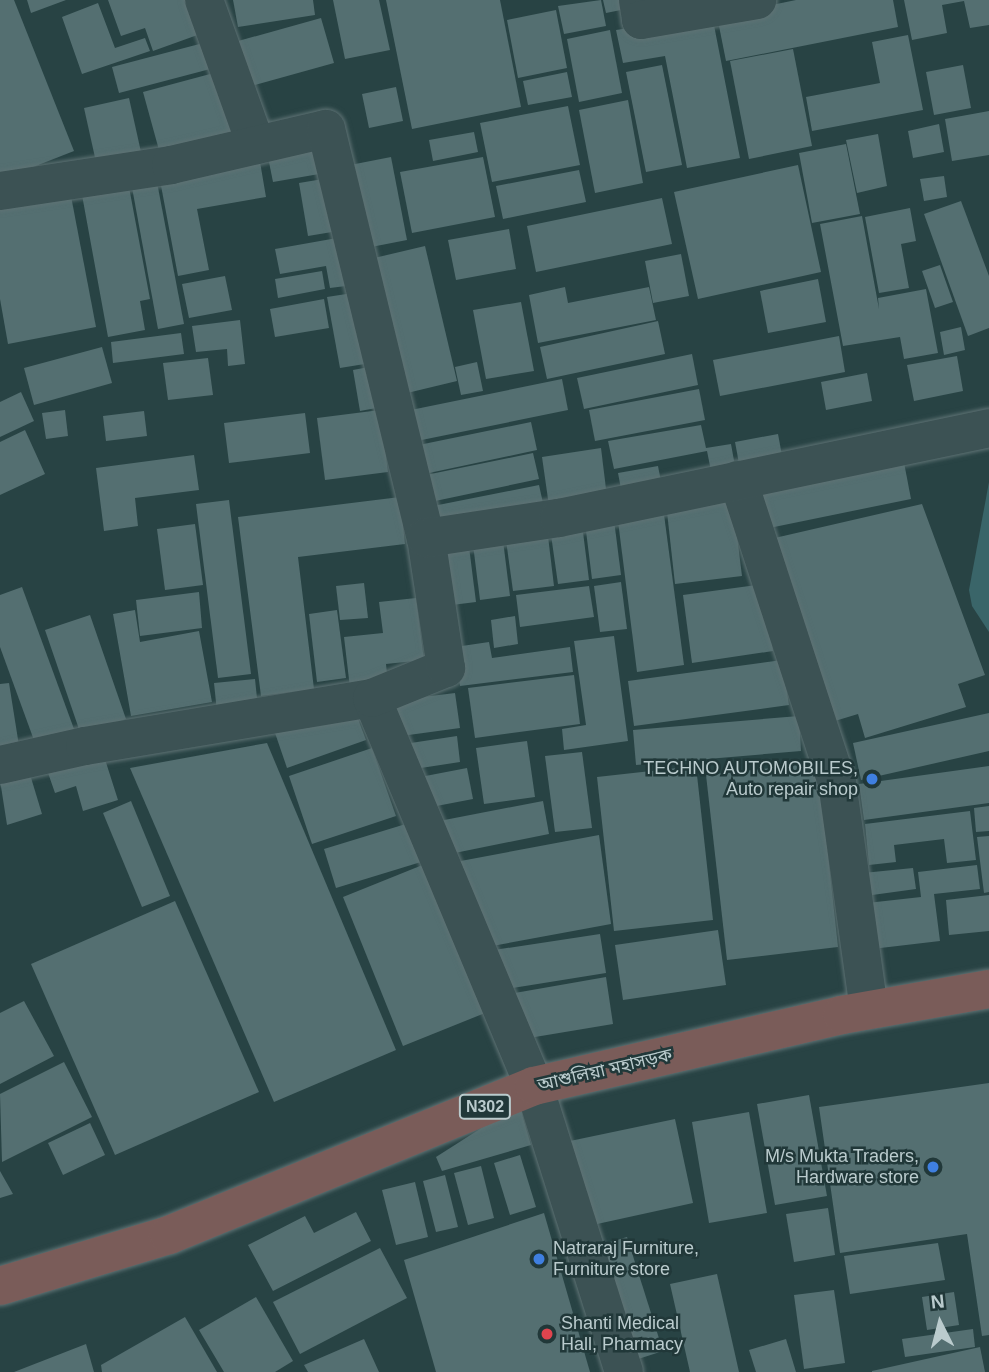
<!DOCTYPE html>
<meta charset="utf-8">
<style>
body{margin:0}
#map{position:relative;width:989px;height:1372px;overflow:hidden;background:#284344;font-family:Arial,"Noto Sans Bengali",sans-serif}
div>[style]{position:absolute}
.water>*{inset:0;background:#3a6569}
.building>*{inset:0;background:#546f71}
.roads{filter:drop-shadow(0 0 2px #5e7274) drop-shadow(0 0 2px #5e7274)}
.minor>*{height:38px;margin:-19px;padding:0 19px;transform-origin:19px;border-radius:19px;background:#3c5254}
.highway>*{height:38px;margin:-19px;padding:0 19px;transform-origin:19px;border-radius:19px;background:#7a5c59}
.dots>*{width:19px;height:19px;translate:-50% -50%;box-sizing:border-box;border:4px solid #213839;border-radius:50%}
span{translate:-50% -50%;white-space:nowrap;text-align:center;line-height:1.15;-webkit-text-stroke:5px #213839;paint-order:stroke}
.shield-label span{padding:2px 5px;background:#213839;border:2px solid;border-radius:5px;-webkit-text-stroke-width:0}
.shield-label{font-size:16px;color:#bacbcd;font-weight:700}
.poi-label{font-size:18px;color:#bacbcd}
.right{translate:-100% -50%;text-align:right}
.left{translate:0 -50%;text-align:left}
.street-label{font-size:18px;color:#bacbcd}
.north{position:absolute;left:905px;top:1288px;width:70px;height:70px;-webkit-text-stroke:5px #213839;paint-order:stroke;rotate:354deg;font-size:19px;font-weight:700;line-height:28px;text-align:center;color:#bacbcd}
.north::after{content:'';display:block;margin:auto;width:24px;height:32px;background:#bacbcd;clip-path:polygon(50% 0,100% 100%,50% 72%,0 100%)}
</style>
<div id="map">
<div class="water">
<i style="clip-path:polygon(989px 482px,989px 632px,972px 606px,969px 590px)"></i>
</div>
<div class="building">
<i style="clip-path:polygon(0 0,14px 0,74px 151px,0 180px)"></i>
<i style="clip-path:polygon(27px 0,66px 0,31px 13px)"></i>
<i style="clip-path:polygon(108px 0,191px 0,203px 33px,153px 51px,145px 28px,121px 36px)"></i>
<i style="clip-path:polygon(233px 0,313px 0,315px 15px,238px 27px)"></i>
<i style="clip-path:polygon(333px 0,379px 0,390px 50px,345px 59px)"></i>
<i style="clip-path:polygon(386px 0,500px 0,521px 107px,412px 129px)"></i>
<i style="clip-path:polygon(601px 0,606px 26px,564px 34px,558px 6px)"></i>
<i style="clip-path:polygon(603px 0,635px 0,636px 7px,606px 13px)"></i>
<i style="clip-path:polygon(796px 0,893px 0,898px 27px,726px 61px,717px 16px)"></i>
<i style="clip-path:polygon(904px 0,989px 0,989px 25px,970px 28px,964px 1px,942px 5px,947px 33px,912px 40px)"></i>
<i style="clip-path:polygon(98px 3px,115px 48px,145px 38px,150px 51px,82px 74px,62px 17px)"></i>
<i style="clip-path:polygon(556px 10px,567px 68px,518px 78px,507px 20px)"></i>
<i style="clip-path:polygon(712px 15px,740px 158px,687px 168px,665px 56px,623px 63px,616px 30px)"></i>
<i style="clip-path:polygon(321px 18px,334px 63px,237px 90px,224px 45px)"></i>
<i style="clip-path:polygon(610px 30px,622px 93px,579px 102px,567px 39px)"></i>
<i style="clip-path:polygon(908px 35px,923px 110px,812px 131px,806px 97px,880px 83px,872px 42px)"></i>
<i style="clip-path:polygon(207px 42px,214px 68px,119px 93px,112px 67px)"></i>
<i style="clip-path:polygon(793px 49px,812px 146px,749px 159px,730px 61px)"></i>
<i style="clip-path:polygon(662px 65px,682px 165px,646px 172px,626px 72px)"></i>
<i style="clip-path:polygon(963px 65px,971px 108px,934px 115px,926px 72px)"></i>
<i style="clip-path:polygon(225px 70px,243px 140px,162px 161px,143px 92px)"></i>
<i style="clip-path:polygon(567px 72px,572px 97px,528px 105px,523px 81px)"></i>
<i style="clip-path:polygon(396px 87px,403px 121px,369px 128px,362px 94px)"></i>
<i style="clip-path:polygon(129px 98px,143px 161px,98px 171px,84px 108px)"></i>
<i style="clip-path:polygon(628px 100px,643px 183px,595px 193px,579px 110px)"></i>
<i style="clip-path:polygon(568px 106px,580px 165px,492px 182px,480px 123px)"></i>
<i style="clip-path:polygon(989px 111px,989px 155px,952px 161px,945px 119px)"></i>
<i style="clip-path:polygon(939px 124px,944px 152px,913px 158px,908px 131px)"></i>
<i style="clip-path:polygon(474px 132px,478px 152px,433px 161px,429px 140px)"></i>
<i style="clip-path:polygon(878px 134px,887px 186px,857px 193px,846px 140px)"></i>
<i style="clip-path:polygon(320px 142px,325px 173px,273px 182px,267px 152px)"></i>
<i style="clip-path:polygon(846px 144px,860px 214px,812px 223px,799px 153px)"></i>
<i style="clip-path:polygon(259px 156px,266px 197px,197px 209px,209px 270px,178px 276px,159px 175px)"></i>
<i style="clip-path:polygon(391px 157px,407px 240px,361px 249px,345px 166px)"></i>
<i style="clip-path:polygon(483px 157px,495px 217px,412px 233px,400px 172px)"></i>
<i style="clip-path:polygon(798px 165px,821px 272px,698px 299px,674px 192px)"></i>
<i style="clip-path:polygon(579px 170px,586px 202px,503px 219px,496px 186px)"></i>
<i style="clip-path:polygon(944px 176px,947px 197px,924px 201px,920px 179px)"></i>
<i style="clip-path:polygon(156px 177px,184px 324px,158px 329px,131px 182px)"></i>
<i style="clip-path:polygon(329px 178px,338px 231px,308px 236px,299px 183px)"></i>
<i style="clip-path:polygon(129px 187px,150px 299px,140px 301px,145px 330px,108px 337px,82px 195px)"></i>
<i style="clip-path:polygon(71px 196px,96px 327px,8px 344px,0 299px,0 209px)"></i>
<i style="clip-path:polygon(662px 198px,672px 244px,536px 272px,527px 226px)"></i>
<i style="clip-path:polygon(961px 201px,989px 276px,989px 328px,968px 336px,924px 214px)"></i>
<i style="clip-path:polygon(910px 208px,916px 241px,901px 244px,909px 288px,879px 293px,865px 217px)"></i>
<i style="clip-path:polygon(862px 216px,879px 309px,878px 298px,926px 289px,938px 353px,904px 359px,900px 337px,843px 346px,820px 224px)"></i>
<i style="clip-path:polygon(509px 229px,516px 269px,456px 280px,448px 240px)"></i>
<i style="clip-path:polygon(337px 238px,346px 286px,330px 288px,326px 266px,280px 274px,275px 249px)"></i>
<i style="clip-path:polygon(425px 246px,457px 381px,403px 394px,370px 259px)"></i>
<i style="clip-path:polygon(681px 254px,689px 296px,653px 303px,645px 261px)"></i>
<i style="clip-path:polygon(940px 265px,953px 302px,935px 308px,922px 271px)"></i>
<i style="clip-path:polygon(322px 271px,325px 289px,278px 298px,275px 279px)"></i>
<i style="clip-path:polygon(225px 276px,232px 310px,189px 318px,182px 284px)"></i>
<i style="clip-path:polygon(818px 279px,826px 322px,768px 333px,760px 291px)"></i>
<i style="clip-path:polygon(565px 287px,568px 303px,649px 287px,656px 320px,538px 343px,529px 295px)"></i>
<i style="clip-path:polygon(359px 292px,371px 363px,340px 368px,327px 297px)"></i>
<i style="clip-path:polygon(324px 299px,329px 328px,275px 337px,270px 309px)"></i>
<i style="clip-path:polygon(521px 302px,534px 371px,486px 379px,473px 310px)"></i>
<i style="clip-path:polygon(240px 320px,245px 364px,228px 366px,227px 349px,196px 352px,192px 326px)"></i>
<i style="clip-path:polygon(658px 321px,665px 354px,547px 379px,540px 347px)"></i>
<i style="clip-path:polygon(961px 327px,965px 350px,944px 355px,940px 332px)"></i>
<i style="clip-path:polygon(181px 333px,184px 354px,113px 363px,111px 342px)"></i>
<i style="clip-path:polygon(839px 336px,845px 372px,720px 396px,713px 360px)"></i>
<i style="clip-path:polygon(102px 347px,112px 383px,34px 405px,24px 368px)"></i>
<i style="clip-path:polygon(692px 354px,698px 385px,584px 409px,577px 378px)"></i>
<i style="clip-path:polygon(957px 356px,963px 391px,914px 401px,907px 365px)"></i>
<i style="clip-path:polygon(208px 358px,213px 395px,168px 400px,163px 363px)"></i>
<i style="clip-path:polygon(477px 362px,483px 391px,461px 395px,455px 367px)"></i>
<i style="clip-path:polygon(374px 366px,382px 407px,360px 411px,353px 370px)"></i>
<i style="clip-path:polygon(867px 373px,872px 401px,826px 410px,821px 382px)"></i>
<i style="clip-path:polygon(562px 379px,568px 410px,407px 443px,401px 412px)"></i>
<i style="clip-path:polygon(699px 389px,705px 420px,595px 441px,589px 410px)"></i>
<i style="clip-path:polygon(21px 392px,34px 421px,0 437px,0 402px)"></i>
<i style="clip-path:polygon(65px 410px,68px 436px,46px 439px,42px 413px)"></i>
<i style="clip-path:polygon(380px 410px,388px 472px,325px 480px,317px 418px)"></i>
<i style="clip-path:polygon(144px 411px,147px 436px,106px 441px,103px 416px)"></i>
<i style="clip-path:polygon(305px 413px,310px 453px,229px 463px,224px 423px)"></i>
<i style="clip-path:polygon(531px 422px,537px 450px,415px 476px,409px 447px)"></i>
<i style="clip-path:polygon(701px 425px,706px 448px,731px 444px,737px 477px,713px 481px,707px 451px,614px 469px,608px 441px)"></i>
<i style="clip-path:polygon(25px 430px,45px 474px,0 495px,0 442px)"></i>
<i style="clip-path:polygon(778px 434px,783px 461px,740px 469px,735px 442px)"></i>
<i style="clip-path:polygon(601px 448px,607px 497px,549px 506px,542px 457px)"></i>
<i style="clip-path:polygon(902px 452px,911px 499px,759px 530px,749px 483px)"></i>
<i style="clip-path:polygon(533px 453px,539px 479px,421px 504px,416px 477px)"></i>
<i style="clip-path:polygon(194px 455px,199px 490px,135px 498px,138px 526px,104px 531px,96px 468px)"></i>
<i style="clip-path:polygon(658px 466px,663px 492px,623px 500px,618px 473px)"></i>
<i style="clip-path:polygon(539px 485px,545px 512px,434px 534px,428px 507px)"></i>
<i style="clip-path:polygon(732px 495px,742px 576px,675px 584px,666px 503px)"></i>
<i style="clip-path:polygon(400px 497px,405px 544px,298px 557px,314px 689px,261px 696px,238px 517px)"></i>
<i style="clip-path:polygon(229px 500px,251px 674px,218px 678px,196px 504px)"></i>
<i style="clip-path:polygon(922px 504px,985px 675px,958px 684px,966px 707px,865px 738px,858px 714px,825px 724px,766px 540px)"></i>
<i style="clip-path:polygon(663px 507px,684px 665px,637px 672px,617px 513px)"></i>
<i style="clip-path:polygon(614px 520px,621px 575px,592px 579px,585px 523px)"></i>
<i style="clip-path:polygon(195px 524px,203px 585px,165px 590px,157px 529px)"></i>
<i style="clip-path:polygon(582px 524px,589px 580px,558px 584px,550px 528px)"></i>
<i style="clip-path:polygon(547px 528px,554px 586px,513px 591px,505px 533px)"></i>
<i style="clip-path:polygon(502px 533px,510px 596px,480px 600px,472px 537px)"></i>
<i style="clip-path:polygon(468px 539px,476px 602px,444px 606px,436px 543px)"></i>
<i style="clip-path:polygon(621px 582px,627px 629px,600px 632px,594px 586px)"></i>
<i style="clip-path:polygon(364px 583px,368px 618px,340px 620px,336px 586px)"></i>
<i style="clip-path:polygon(764px 584px,773px 651px,692px 663px,683px 595px)"></i>
<i style="clip-path:polygon(589px 586px,594px 617px,520px 627px,516px 595px)"></i>
<i style="clip-path:polygon(22px 587px,74px 729px,35px 743px,0 647px,0 595px)"></i>
<i style="clip-path:polygon(199px 592px,202px 628px,140px 636px,136px 600px)"></i>
<i style="clip-path:polygon(416px 598px,424px 660px,386px 664px,388px 683px,350px 688px,344px 637px,383px 633px,379px 602px)"></i>
<i style="clip-path:polygon(135px 610px,140px 642px,199px 631px,212px 702px,131px 716px,113px 614px)"></i>
<i style="clip-path:polygon(337px 610px,346px 678px,317px 682px,309px 614px)"></i>
<i style="clip-path:polygon(90px 615px,126px 719px,81px 735px,45px 630px)"></i>
<i style="clip-path:polygon(515px 616px,518px 644px,494px 648px,491px 620px)"></i>
<i style="clip-path:polygon(614px 636px,628px 741px,564px 750px,562px 729px,586px 725px,574px 641px)"></i>
<i style="clip-path:polygon(489px 642px,492px 658px,570px 647px,573px 672px,460px 686px,455px 647px)"></i>
<i style="clip-path:polygon(782px 660px,789px 705px,634px 726px,628px 681px)"></i>
<i style="clip-path:polygon(574px 675px,580px 724px,475px 738px,468px 688px)"></i>
<i style="clip-path:polygon(255px 679px,258px 708px,217px 712px,214px 683px)"></i>
<i style="clip-path:polygon(9px 683px,20px 752px,0 756px,0 684px)"></i>
<i style="clip-path:polygon(455px 693px,460px 728px,394px 737px,390px 701px)"></i>
<i style="clip-path:polygon(352px 703px,366px 740px,287px 768px,274px 730px)"></i>
<i style="clip-path:polygon(989px 713px,989px 751px,861px 780px,853px 743px)"></i>
<i style="clip-path:polygon(799px 716px,801px 751px,636px 765px,633px 730px)"></i>
<i style="clip-path:polygon(457px 736px,460px 762px,408px 770px,404px 744px)"></i>
<i style="clip-path:polygon(527px 741px,535px 797px,484px 804px,476px 748px)"></i>
<i style="clip-path:polygon(267px 743px,396px 1050px,274px 1102px,130px 768px)"></i>
<i style="clip-path:polygon(372px 748px,396px 816px,312px 844px,289px 776px)"></i>
<i style="clip-path:polygon(582px 752px,592px 828px,555px 832px,545px 756px)"></i>
<i style="clip-path:polygon(103px 753px,118px 800px,83px 811px,76px 786px,55px 793px,47px 770px)"></i>
<i style="clip-path:polygon(818px 763px,838px 947px,727px 960px,706px 775px)"></i>
<i style="clip-path:polygon(696px 766px,713px 920px,614px 931px,597px 777px)"></i>
<i style="clip-path:polygon(989px 766px,989px 803px,864px 820px,859px 784px)"></i>
<i style="clip-path:polygon(467px 768px,473px 799px,421px 809px,415px 778px)"></i>
<i style="clip-path:polygon(29px 771px,42px 814px,7px 825px,0 780px)"></i>
<i style="clip-path:polygon(131px 801px,170px 896px,142px 907px,103px 813px)"></i>
<i style="clip-path:polygon(543px 801px,549px 834px,440px 856px,434px 822px)"></i>
<i style="clip-path:polygon(989px 806px,989px 831px,976px 832px,974px 808px)"></i>
<i style="clip-path:polygon(970px 811px,976px 860px,947px 863px,944px 839px,894px 845px,896px 862px,869px 865px,865px 824px)"></i>
<i style="clip-path:polygon(409px 823px,421px 862px,336px 888px,324px 849px)"></i>
<i style="clip-path:polygon(599px 835px,611px 924px,487px 947px,450px 863px)"></i>
<i style="clip-path:polygon(989px 836px,989px 892px,984px 893px,977px 837px)"></i>
<i style="clip-path:polygon(425px 864px,485px 1013px,403px 1046px,343px 897px)"></i>
<i style="clip-path:polygon(977px 865px,980px 889px,934px 894px,940px 941px,872px 949px,867px 903px,921px 897px,918px 872px)"></i>
<i style="clip-path:polygon(913px 868px,916px 889px,865px 896px,863px 873px)"></i>
<i style="clip-path:polygon(989px 895px,989px 931px,949px 935px,946px 900px)"></i>
<i style="clip-path:polygon(175px 901px,259px 1092px,115px 1155px,31px 964px)"></i>
<i style="clip-path:polygon(718px 930px,726px 985px,623px 1000px,615px 945px)"></i>
<i style="clip-path:polygon(600px 934px,606px 973px,501px 990px,494px 950px)"></i>
<i style="clip-path:polygon(606px 977px,613px 1024px,517px 1040px,509px 994px)"></i>
<i style="clip-path:polygon(24px 1001px,54px 1056px,0 1084px,0 1013px)"></i>
<i style="clip-path:polygon(64px 1062px,92px 1117px,2px 1162px,0 1094px)"></i>
<i style="clip-path:polygon(989px 1083px,989px 1335px,982px 1336px,967px 1234px,840px 1253px,819px 1107px)"></i>
<i style="clip-path:polygon(809px 1095px,827px 1196px,775px 1205px,757px 1104px)"></i>
<i style="clip-path:polygon(519px 1104px,531px 1145px,442px 1171px,436px 1157px)"></i>
<i style="clip-path:polygon(749px 1112px,767px 1213px,709px 1223px,692px 1122px)"></i>
<i style="clip-path:polygon(675px 1119px,693px 1203px,588px 1226px,570px 1141px)"></i>
<i style="clip-path:polygon(90px 1123px,105px 1155px,63px 1175px,48px 1143px)"></i>
<i style="clip-path:polygon(520px 1155px,536px 1207px,510px 1215px,494px 1163px)"></i>
<i style="clip-path:polygon(481px 1166px,494px 1218px,468px 1225px,454px 1173px)"></i>
<i style="clip-path:polygon(0 1171px,13px 1194px,0 1198px)"></i>
<i style="clip-path:polygon(445px 1175px,458px 1227px,436px 1232px,423px 1181px)"></i>
<i style="clip-path:polygon(415px 1182px,428px 1237px,396px 1245px,382px 1190px)"></i>
<i style="clip-path:polygon(828px 1208px,835px 1255px,794px 1262px,786px 1214px)"></i>
<i style="clip-path:polygon(356px 1212px,371px 1241px,273px 1291px,248px 1245px,305px 1216px,314px 1233px)"></i>
<i style="clip-path:polygon(544px 1213px,590px 1372px,436px 1372px,404px 1260px)"></i>
<i style="clip-path:polygon(627px 1237px,663px 1351px,629px 1362px,593px 1247px)"></i>
<i style="clip-path:polygon(938px 1243px,945px 1280px,850px 1294px,844px 1256px)"></i>
<i style="clip-path:polygon(380px 1248px,407px 1298px,300px 1354px,273px 1302px)"></i>
<i style="clip-path:polygon(717px 1274px,739px 1372px,690px 1372px,670px 1284px)"></i>
<i style="clip-path:polygon(834px 1290px,845px 1363px,804px 1369px,794px 1295px)"></i>
<i style="clip-path:polygon(954px 1292px,959px 1325px,927px 1330px,922px 1297px)"></i>
<i style="clip-path:polygon(256px 1297px,293px 1361px,275px 1372px,224px 1372px,199px 1330px)"></i>
<i style="clip-path:polygon(185px 1317px,217px 1372px,102px 1372px,101px 1365px)"></i>
<i style="clip-path:polygon(973px 1329px,975px 1347px,905px 1357px,902px 1339px)"></i>
<i style="clip-path:polygon(364px 1339px,379px 1372px,308px 1372px,304px 1365px)"></i>
<i style="clip-path:polygon(786px 1339px,796px 1372px,756px 1372px,749px 1350px)"></i>
<i style="clip-path:polygon(86px 1344px,94px 1372px,14px 1372px)"></i>
<i style="clip-path:polygon(980px 1347px,985px 1372px,872px 1372px,872px 1371px)"></i>
</div>
<div class="roads">
<div class="minor">
<i style="left:204px;top:0;width:154px;rotate:70.3deg"></i>
<i style="left:638px;top:0;width:20px;rotate:81deg"></i>
<i style="left:641px;top:20px;width:118px;rotate:-9.8deg"></i>
<i style="left:0;top:191px;width:173px;rotate:-8.6deg"></i>
<i style="left:171px;top:165px;width:159px;rotate:-13.1deg"></i>
<i style="left:326px;top:129px;width:421px;rotate:76.3deg"></i>
<i style="left:738px;top:480px;width:318px;rotate:71.9deg"></i>
<i style="left:837px;top:782px;width:230px;rotate:82deg"></i>
<i style="left:0;top:765px;width:87px;rotate:-12.6deg"></i>
<i style="left:85px;top:746px;width:291px;rotate:-9.5deg"></i>
<i style="left:624px;top:1372px;width:300px;rotate:-107.5deg"></i>
<i style="left:534px;top:1086px;width:420px;rotate:-112.7deg"></i>
<i style="left:372px;top:698px;width:80px;rotate:-22.1deg"></i>
<i style="left:446px;top:668px;width:132px;rotate:-98.7deg"></i>
<i style="left:426px;top:538px;width:134px;rotate:-8.6deg"></i>
<i style="left:559px;top:518px;width:439px;rotate:-11.8deg"></i>
</div>
<div class="highway">
<i style="left:0;top:1286px;width:177px;rotate:-16.8deg"></i>
<i style="left:169px;top:1235px;width:394px;rotate:-22.2deg"></i>
<i style="left:534px;top:1086px;width:316px;rotate:-13deg"></i>
<i style="left:842px;top:1015px;width:149px;rotate:-10deg"></i>
</div>
</div>
<div class="dots">
<i style="left:872px;top:779px;background:#3f7fe0"></i>
<i style="left:933px;top:1167px;background:#3f7fe0"></i>
<i style="left:539px;top:1259px;background:#3f7fe0"></i>
<i style="left:547px;top:1334px;background:#e0444e"></i>
</div>
<div class="shield-label">
<span style="left:485px;top:1107px">N302</span>
</div>
<div class="poi-label">
<span class="right" style="left:858px;top:779px">TECHNO AUTOMOBILES,<br>Auto repair shop</span>
<span class="right" style="left:919px;top:1167px">M/s Mukta Traders,<br>Hardware store</span>
<span class="left" style="left:553px;top:1259px">Natraraj Furniture,<br>Furniture store</span>
<span class="left" style="left:561px;top:1334px">Shanti Medical<br>Hall, Pharmacy</span>
</div>
<div class="street-label">
<span style="left:605px;top:1070px;rotate:-13deg">আশুলিয়া মহাসড়ক</span>
</div>
<div class="north">N</div>
</div>
